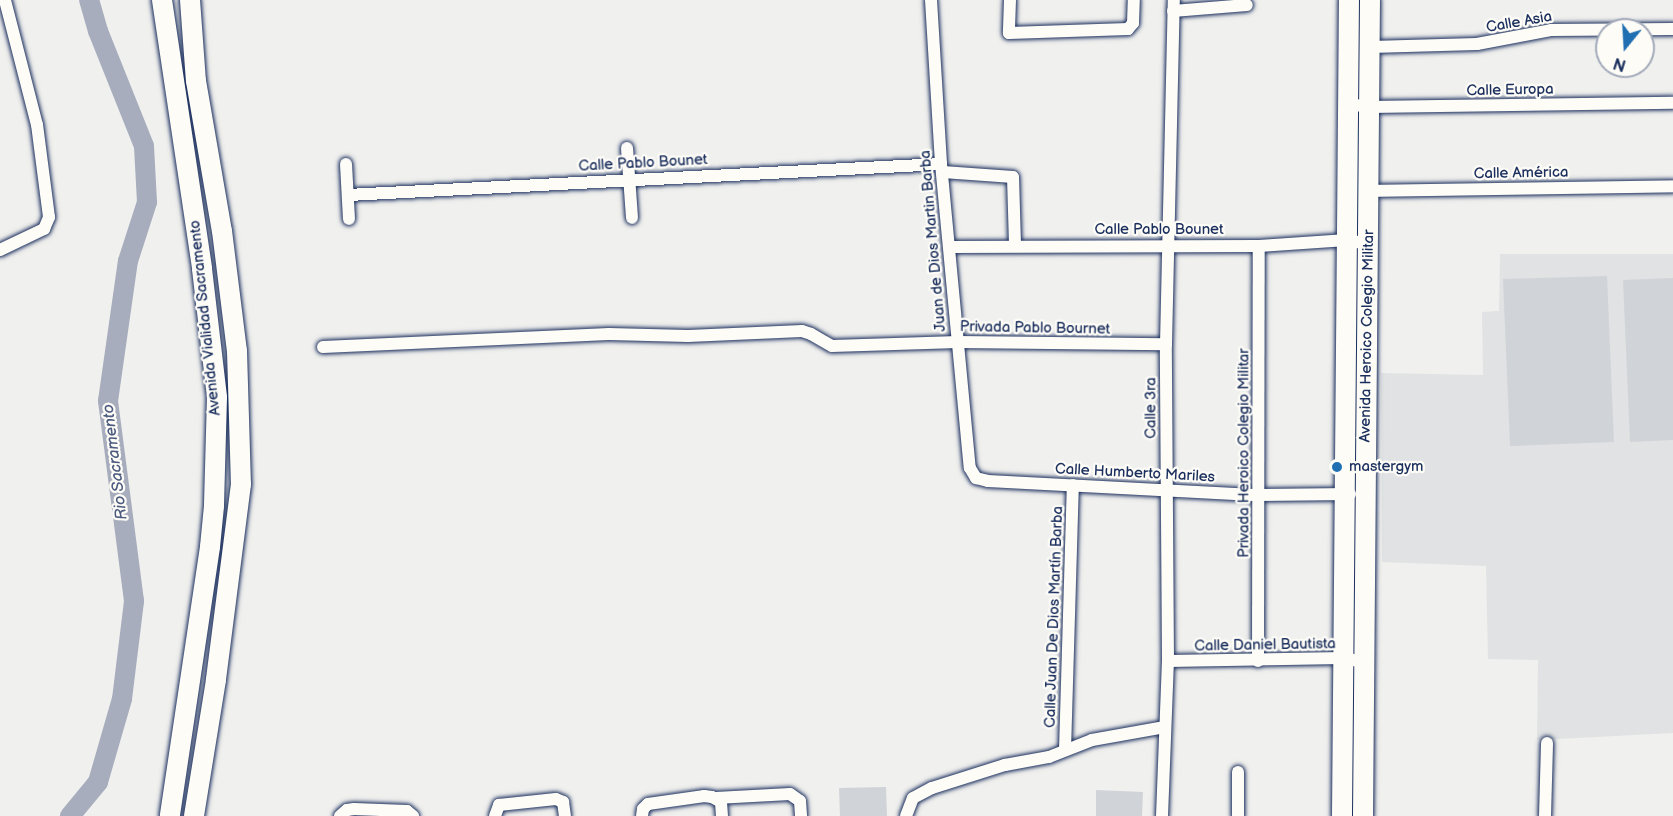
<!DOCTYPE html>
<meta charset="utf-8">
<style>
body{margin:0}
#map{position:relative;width:1673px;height:816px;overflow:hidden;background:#f0f0ee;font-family:"Balsamiq Sans",sans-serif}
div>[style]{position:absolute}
.built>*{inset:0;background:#e0e2e3}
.green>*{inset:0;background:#d0d3d8}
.river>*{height:20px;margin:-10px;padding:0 10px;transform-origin:10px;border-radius:10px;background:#a7adbd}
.roads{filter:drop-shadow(0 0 2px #1b2f5e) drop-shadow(0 0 2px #1b2f5e)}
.minor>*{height:12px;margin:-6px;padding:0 6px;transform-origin:6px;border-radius:6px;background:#fdfcf7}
.primary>*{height:20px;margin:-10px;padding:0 10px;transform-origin:10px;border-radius:10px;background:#fdfcf7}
.trunk>*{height:20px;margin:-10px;padding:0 10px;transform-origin:10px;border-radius:10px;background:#fdfcf7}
.dots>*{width:16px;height:16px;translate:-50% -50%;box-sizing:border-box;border:3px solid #fdfcf7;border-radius:50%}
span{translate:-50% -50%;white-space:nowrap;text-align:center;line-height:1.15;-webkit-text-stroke:4.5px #fdfcf7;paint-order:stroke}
.street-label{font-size:15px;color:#1b2f5e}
.poi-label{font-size:15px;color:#1b2f5e}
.left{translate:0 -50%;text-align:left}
.water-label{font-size:16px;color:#4c5b7f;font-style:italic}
.north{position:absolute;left:1595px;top:18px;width:60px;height:60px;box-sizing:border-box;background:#fdfcf7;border:2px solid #a3aaba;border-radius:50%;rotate:198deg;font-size:16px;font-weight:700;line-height:24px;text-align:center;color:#1b2f5e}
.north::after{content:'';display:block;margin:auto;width:21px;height:27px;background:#1f6fb2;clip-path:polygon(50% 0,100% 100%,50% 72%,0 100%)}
</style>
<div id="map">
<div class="built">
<i style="clip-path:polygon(1500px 254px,1673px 254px,1673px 733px,1537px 740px,1538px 660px,1488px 659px,1486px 566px,1382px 562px,1381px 373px,1483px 375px,1482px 312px,1499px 311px)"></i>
</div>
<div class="green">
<i style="clip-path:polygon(1607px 276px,1614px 442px,1510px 446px,1503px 279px)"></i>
<i style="clip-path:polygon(1673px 278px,1673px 440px,1630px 442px,1623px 280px)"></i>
<i style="clip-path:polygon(886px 787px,887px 816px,840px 816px,839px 788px)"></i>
<i style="clip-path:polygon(1096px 790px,1143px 792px,1142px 816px,1096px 816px)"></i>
</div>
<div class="river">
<i style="left:70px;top:816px;width:44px;rotate:-50.5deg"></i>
<i style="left:98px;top:782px;width:86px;rotate:-73.9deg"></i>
<i style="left:122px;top:699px;width:99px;rotate:-83deg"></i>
<i style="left:134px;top:601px;width:202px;rotate:-97.4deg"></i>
<i style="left:108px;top:401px;width:141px;rotate:-81.9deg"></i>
<i style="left:128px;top:261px;width:62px;rotate:-72.1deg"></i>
<i style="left:147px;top:202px;width:56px;rotate:-93.1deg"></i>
<i style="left:144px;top:146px;width:124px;rotate:-111.8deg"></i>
<i style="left:98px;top:31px;width:32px;rotate:-106deg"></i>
</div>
<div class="roads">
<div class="minor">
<i style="left:931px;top:0;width:164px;rotate:86.5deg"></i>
<i style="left:941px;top:164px;width:305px;rotate:84.6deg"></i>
<i style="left:970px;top:468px;width:12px;rotate:59deg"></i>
<i style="left:976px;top:478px;width:12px;rotate:14deg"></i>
<i style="left:988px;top:481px;width:271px;rotate:3deg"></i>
<i style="left:1259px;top:495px;width:91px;rotate:-0.6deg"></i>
<i style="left:1010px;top:0;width:33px;rotate:92deg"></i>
<i style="left:1009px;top:33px;width:119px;rotate:-1.9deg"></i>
<i style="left:1128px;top:29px;width:8px;rotate:-50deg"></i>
<i style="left:1133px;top:23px;width:23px;rotate:-88deg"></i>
<i style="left:1173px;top:11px;width:74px;rotate:-4.6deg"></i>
<i style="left:1371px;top:47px;width:106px;rotate:-1.6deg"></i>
<i style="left:1477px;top:44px;width:75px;rotate:-10.7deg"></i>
<i style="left:1551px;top:30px;width:122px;rotate:-0.5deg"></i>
<i style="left:1348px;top:104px;width:21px;rotate:8deg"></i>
<i style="left:1369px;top:107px;width:304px;rotate:-0.8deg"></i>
<i style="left:627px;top:148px;width:70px;rotate:85.9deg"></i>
<i style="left:346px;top:164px;width:55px;rotate:86.9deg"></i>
<i style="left:943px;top:172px;width:70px;rotate:4.1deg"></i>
<i style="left:1013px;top:177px;width:69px;rotate:88.3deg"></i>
<i style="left:1370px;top:191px;width:303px;rotate:-0.9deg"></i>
<i style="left:348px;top:195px;width:594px;rotate:-2.99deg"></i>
<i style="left:950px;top:247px;width:309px;rotate:-0.2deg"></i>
<i style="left:1259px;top:246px;width:88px;rotate:-3.9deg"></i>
<i style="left:1347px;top:240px;width:21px;rotate:11deg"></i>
<i style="left:0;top:250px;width:49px;rotate:-25.5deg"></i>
<i style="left:44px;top:229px;width:13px;rotate:-67deg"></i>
<i style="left:49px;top:217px;width:93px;rotate:-97.4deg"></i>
<i style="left:37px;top:125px;width:129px;rotate:-104.4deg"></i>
<i style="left:323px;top:347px;width:286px;rotate:-2.6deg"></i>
<i style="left:609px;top:334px;width:79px;rotate:1.5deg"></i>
<i style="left:688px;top:336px;width:114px;rotate:-2.5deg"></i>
<i style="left:802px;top:331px;width:9px;rotate:18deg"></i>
<i style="left:811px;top:334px;width:24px;rotate:30deg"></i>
<i style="left:832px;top:346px;width:126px;rotate:-1.8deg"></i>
<i style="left:958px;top:342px;width:208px;rotate:0.6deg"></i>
<i style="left:1168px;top:661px;width:175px;rotate:-1deg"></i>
<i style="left:1343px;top:658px;width:20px;rotate:11deg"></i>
<i style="left:1258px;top:661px;width:415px;rotate:-89.9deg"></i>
<i style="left:1065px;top:750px;width:265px;rotate:-88.3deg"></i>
<i style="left:1238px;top:772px;width:44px;rotate:90deg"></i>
<i style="left:716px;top:798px;width:74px;rotate:-3.1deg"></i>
<i style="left:790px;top:794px;width:12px;rotate:35deg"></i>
<i style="left:800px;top:801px;width:15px;rotate:86deg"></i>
<i style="left:340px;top:816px;width:9px;rotate:-41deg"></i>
<i style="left:347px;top:810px;width:7px;rotate:-8deg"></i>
<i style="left:354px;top:809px;width:53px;rotate:2.2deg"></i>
<i style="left:407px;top:811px;width:8px;rotate:40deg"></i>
<i style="left:495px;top:816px;width:12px;rotate:-70deg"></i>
<i style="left:499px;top:805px;width:57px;rotate:-6deg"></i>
<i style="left:556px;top:799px;width:8px;rotate:23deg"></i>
<i style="left:563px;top:802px;width:14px;rotate:82deg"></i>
<i style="left:642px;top:816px;width:7px;rotate:-82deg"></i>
<i style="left:643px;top:809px;width:7px;rotate:-45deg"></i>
<i style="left:648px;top:804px;width:57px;rotate:-8.1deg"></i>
<i style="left:704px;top:796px;width:8px;rotate:7deg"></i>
<i style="left:712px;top:797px;width:10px;rotate:29deg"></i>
<i style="left:721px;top:802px;width:14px;rotate:86deg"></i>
<i style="left:906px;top:816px;width:19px;rotate:-69deg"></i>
<i style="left:913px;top:798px;width:21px;rotate:-28deg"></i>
<i style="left:932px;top:788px;width:77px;rotate:-17.5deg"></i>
<i style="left:1005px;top:765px;width:45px;rotate:-10.3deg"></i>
<i style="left:1049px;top:757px;width:46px;rotate:-21.6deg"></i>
<i style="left:1092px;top:740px;width:74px;rotate:-10.1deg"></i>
<i style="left:1162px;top:816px;width:155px;rotate:-87.8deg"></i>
<i style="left:1168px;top:661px;width:317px;rotate:-90.4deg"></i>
<i style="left:1166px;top:344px;width:344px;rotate:-88.7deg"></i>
<i style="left:1545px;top:816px;width:73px;rotate:-88.4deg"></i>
</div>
<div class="primary">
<i style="left:1342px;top:816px;width:816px;rotate:-89.51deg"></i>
<i style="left:1363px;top:816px;width:816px;rotate:-89.51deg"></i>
</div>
<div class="trunk">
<i style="left:162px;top:0;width:272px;rotate:81.5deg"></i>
<i style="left:202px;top:269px;width:129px;rotate:83.3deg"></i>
<i style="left:217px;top:397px;width:109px;rotate:91.6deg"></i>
<i style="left:214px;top:506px;width:41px;rotate:95.6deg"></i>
<i style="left:210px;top:547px;width:272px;rotate:98.5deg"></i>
<i style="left:190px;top:0;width:81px;rotate:85.8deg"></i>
<i style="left:196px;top:81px;width:152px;rotate:80.2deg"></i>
<i style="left:222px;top:231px;width:121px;rotate:82.9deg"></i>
<i style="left:237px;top:351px;width:133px;rotate:88.3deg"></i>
<i style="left:241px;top:484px;width:198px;rotate:97.3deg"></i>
<i style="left:216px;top:680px;width:138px;rotate:99.2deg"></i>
</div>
</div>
<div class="dots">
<i style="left:1337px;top:467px;background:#1f6fb2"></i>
</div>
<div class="street-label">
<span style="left:1519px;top:22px;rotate:-10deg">Calle Asia</span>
<span style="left:1510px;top:90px;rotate:-1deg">Calle Europa</span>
<span style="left:643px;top:163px;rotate:-3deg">Calle Pablo Bounet</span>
<span style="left:1521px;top:173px;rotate:-1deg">Calle América</span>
<span style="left:1159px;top:230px">Calle Pablo Bounet</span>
<span style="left:933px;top:241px;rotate:-95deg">Juan de Dios Martin Barba</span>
<span style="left:205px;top:318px;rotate:-96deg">Avenida Vialidad Sacramento</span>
<span style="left:1035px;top:328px;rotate:1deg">Privada Pablo Bournet</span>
<span style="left:1367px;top:336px;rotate:-89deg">Avenida Heroico Colegio Militar</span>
<span style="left:1151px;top:408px;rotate:-90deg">Calle 3ra</span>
<span style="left:1244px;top:453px;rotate:-90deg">Privada Heroico Colegio Militar</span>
<span style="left:1135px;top:473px;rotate:3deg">Calle Humberto Mariles</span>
<span style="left:1054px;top:617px;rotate:-88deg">Calle Juan De Dios Martín Barba</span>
<span style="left:1265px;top:645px;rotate:-1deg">Calle Daniel Bautista</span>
</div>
<div class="poi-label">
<span class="left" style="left:1349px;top:467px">mastergym</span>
</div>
<div class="water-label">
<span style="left:116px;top:462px;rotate:-97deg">Rio Sacramento</span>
</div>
<div class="north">N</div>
</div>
